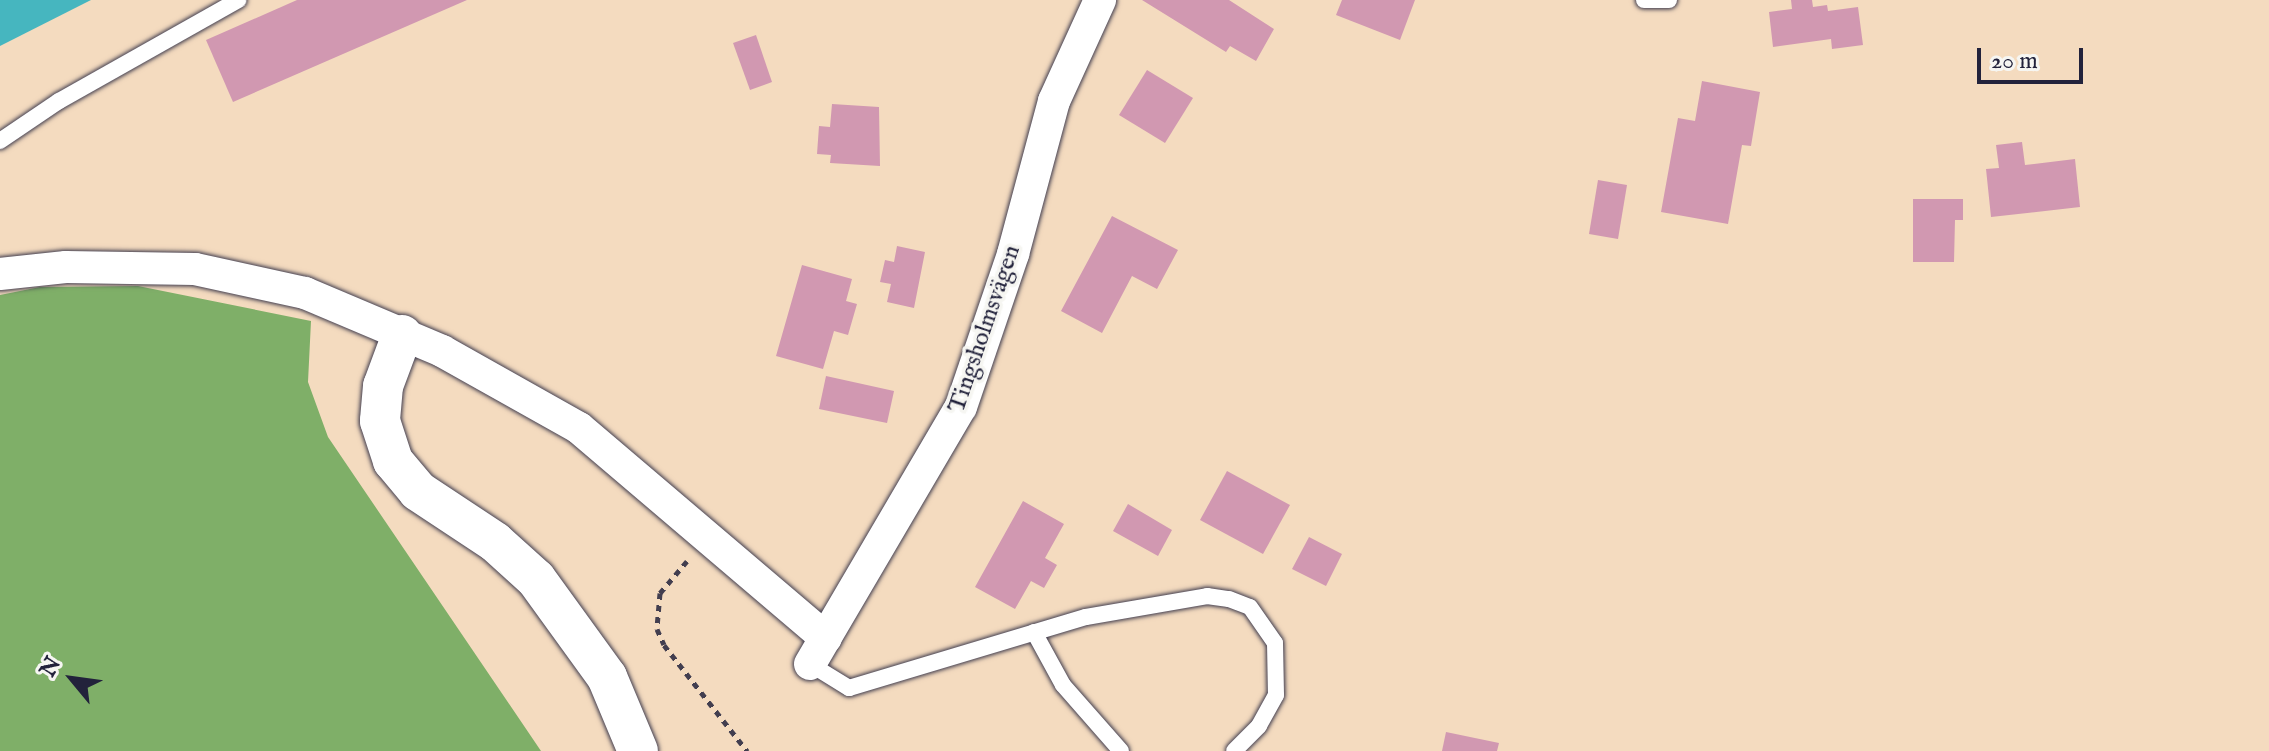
<!DOCTYPE html>
<meta charset="utf-8">
<style>
body{margin:0}
#map{position:relative;width:2269px;height:751px;overflow:hidden;background:#f4dbbf;font-family:"IM FELL English",serif}
div>[style]{position:absolute}
.forest>*{inset:0;background:#7faf68}
.water>*{inset:0;background:#46b6bf}
.building>*{inset:0;background:#d198b1}
.path>*{height:5px;margin-top:-2.5px;transform-origin:0;background:repeating-linear-gradient(90deg,#423e4f 0 6px,transparent 0 12px)}
.roads{filter:drop-shadow(0 0 2px #423e4f) drop-shadow(0 0 2px #423e4f)}
.service>*{height:16px;margin:-8px;padding:0 8px;transform-origin:8px;border-radius:8px;background:#fff}
.minor>*{height:32px;margin:-16px;padding:0 16px;transform-origin:16px;border-radius:16px;background:#fff}
.tertiary>*{height:40px;margin:-20px;padding:0 20px;transform-origin:20px;border-radius:20px;background:#fff}
span{translate:-50% -50%;white-space:nowrap;text-align:center;line-height:1.15;-webkit-text-stroke:7px #f6f6f2;paint-order:stroke}
.street-label{font-size:24px;color:#22223b}
.north{position:absolute;left:32px;top:639px;width:80px;height:80px;-webkit-text-stroke:6px #f6f6f2;paint-order:stroke;rotate:299deg;font-size:22px;font-weight:700;line-height:32px;text-align:center;color:#22223b}
.north::after{content:'';display:block;margin:auto;width:28px;height:36px;background:#22223b;clip-path:polygon(50% 0,100% 100%,50% 72%,0 100%)}
.scale{position:absolute;left:1977px;top:48px;width:106px;height:36px;box-sizing:border-box;border:4px solid #22223b;border-top:0;padding-left:10px;font-size:24px;line-height:28px;white-space:nowrap;color:#22223b;-webkit-text-stroke:6px #f6f6f2;paint-order:stroke}
</style>
<div id="map">
<div class="forest">
<i style="clip-path:polygon(138px 286px,311px 321px,308px 382px,328px 437px,541px 751px,0 751px,0 295px,40px 287px)"></i>
</div>
<div class="water">
<i style="clip-path:polygon(0 0,91px 0,0 46px)"></i>
</div>
<div class="building">
<i style="clip-path:polygon(297px 0,467px 0,233px 102px,206px 40px)"></i>
<i style="clip-path:polygon(1142px 0,1229px 0,1274px 29px,1256px 61px,1230px 46px,1226px 52px)"></i>
<i style="clip-path:polygon(1342px 0,1415px 0,1400px 40px,1336px 15px)"></i>
<i style="clip-path:polygon(1791px 0,1812px 0,1813px 7px,1827px 5px,1828px 11px,1858px 7px,1863px 45px,1832px 49px,1831px 39px,1773px 47px,1769px 12px,1792px 9px)"></i>
<i style="clip-path:polygon(756px 35px,772px 82px,750px 90px,733px 43px)"></i>
<i style="clip-path:polygon(1147px 70px,1193px 98px,1165px 143px,1119px 115px)"></i>
<i style="clip-path:polygon(1702px 81px,1760px 92px,1751px 146px,1742px 145px,1728px 224px,1661px 212px,1678px 118px,1695px 121px)"></i>
<i style="clip-path:polygon(832px 104px,879px 107px,880px 166px,830px 163px,831px 155px,817px 154px,819px 126px,830px 127px)"></i>
<i style="clip-path:polygon(2022px 142px,2025px 165px,2075px 159px,2080px 207px,1991px 217px,1986px 169px,1999px 168px,1996px 145px)"></i>
<i style="clip-path:polygon(1598px 180px,1627px 185px,1618px 239px,1589px 234px)"></i>
<i style="clip-path:polygon(1913px 199px,1963px 199px,1963px 220px,1955px 220px,1954px 262px,1913px 262px)"></i>
<i style="clip-path:polygon(1112px 216px,1178px 250px,1157px 289px,1132px 276px,1102px 333px,1061px 311px)"></i>
<i style="clip-path:polygon(897px 246px,925px 252px,914px 308px,887px 302px,891px 284px,880px 282px,885px 260px,894px 262px)"></i>
<i style="clip-path:polygon(802px 265px,852px 279px,846px 301px,857px 304px,848px 335px,834px 331px,823px 369px,776px 356px)"></i>
<i style="clip-path:polygon(826px 376px,894px 391px,887px 423px,819px 409px)"></i>
<i style="clip-path:polygon(1227px 471px,1290px 505px,1263px 554px,1200px 520px)"></i>
<i style="clip-path:polygon(1023px 501px,1064px 524px,1045px 558px,1057px 565px,1044px 588px,1031px 581px,1015px 609px,975px 587px)"></i>
<i style="clip-path:polygon(1128px 504px,1172px 530px,1158px 556px,1113px 531px)"></i>
<i style="clip-path:polygon(1309px 537px,1342px 554px,1326px 586px,1292px 569px)"></i>
<i style="clip-path:polygon(1446px 732px,1499px 743px,1497px 751px,1442px 751px)"></i>
</div>
<div class="path">
<i style="left:687px;top:561px;width:42px;rotate:130.2deg"></i>
<i style="left:660px;top:593px;width:36px;rotate:95deg"></i>
<i style="left:657px;top:629px;width:17px;rotate:66deg"></i>
<i style="left:664px;top:645px;width:135px;rotate:51.9deg"></i>
</div>
<div class="roads">
<div class="service">
<i style="left:1644px;top:0;width:25px"></i>
<i style="left:0;top:141px;width:71px;rotate:-34.1deg"></i>
<i style="left:59px;top:101px;width:206px;rotate:-29.4deg"></i>
<i style="left:1034px;top:632px;width:60px;rotate:61.3deg"></i>
<i style="left:1063px;top:685px;width:88px;rotate:48.7deg"></i>
<i style="left:810px;top:664px;width:46px;rotate:31.6deg"></i>
<i style="left:849px;top:688px;width:247px;rotate:-16.7deg"></i>
<i style="left:1086px;top:617px;width:123px;rotate:-9.8deg"></i>
<i style="left:1207px;top:596px;width:22px;rotate:8deg"></i>
<i style="left:1229px;top:599px;width:22px;rotate:21deg"></i>
<i style="left:1250px;top:607px;width:44px;rotate:55.2deg"></i>
<i style="left:1275px;top:643px;width:52px;rotate:88.9deg"></i>
<i style="left:1276px;top:695px;width:35px;rotate:119deg"></i>
<i style="left:1259px;top:726px;width:35px;rotate:135deg"></i>
</div>
<div class="minor">
<i style="left:0;top:274px;width:66px;rotate:-6.1deg"></i>
<i style="left:66px;top:267px;width:129px;rotate:0.9deg"></i>
<i style="left:195px;top:269px;width:113px;rotate:12.3deg"></i>
<i style="left:305px;top:293px;width:149px;rotate:22.9deg"></i>
<i style="left:442px;top:351px;width:157px;rotate:29.3deg"></i>
<i style="left:579px;top:428px;width:324px;rotate:40.4deg"></i>
<i style="left:810px;top:664px;width:298px;rotate:-59.6deg"></i>
<i style="left:961px;top:407px;width:162px;rotate:-71.2deg"></i>
<i style="left:1013px;top:254px;width:158px;rotate:-75deg"></i>
<i style="left:1054px;top:101px;width:111px;rotate:-65.5deg"></i>
</div>
<div class="tertiary">
<i style="left:402px;top:335px;width:54px;rotate:110.4deg"></i>
<i style="left:383px;top:386px;width:35px;rotate:95deg"></i>
<i style="left:380px;top:421px;width:42px;rotate:72deg"></i>
<i style="left:393px;top:461px;width:39px;rotate:50deg"></i>
<i style="left:418px;top:491px;width:92px;rotate:33.5deg"></i>
<i style="left:495px;top:542px;width:55px;rotate:42.1deg"></i>
<i style="left:536px;top:579px;width:121px;rotate:54.1deg"></i>
<i style="left:607px;top:677px;width:80px;rotate:67.3deg"></i>
</div>
</div>
<div class="street-label">
<span style="left:985px;top:329px;rotate:-71deg">Tingsholmsvägen</span>
</div>
<div class="north">N</div>
<div class="scale">20 m</div>
</div>
